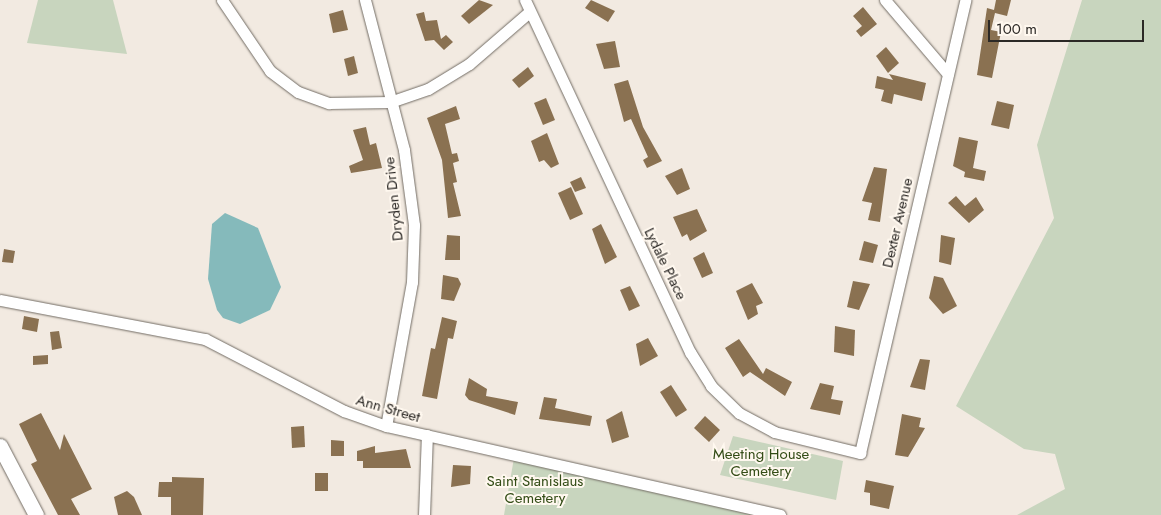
<!DOCTYPE html>
<style>
body{margin:0}
#map{position:relative;width:1161px;height:515px;overflow:hidden;background:#f2eae1;font-family:Jost,sans-serif}
div>[style]{position:absolute}
.green>*{inset:0;background:#c8d5be}
.water>*{inset:0;background:#85babb}
.building>*{inset:0;background:#8a7151}
.roads{filter:drop-shadow(0 0 1px #726c64) drop-shadow(0 0 1px #726c64)}
.minor>*{height:11px;margin:-5.5px;padding:0 5.5px;transform-origin:5.5px;border-radius:5.5px;background:#fff}
.secondary>*{height:15px;margin:-7.5px;padding:0 7.5px;transform-origin:7.5px;border-radius:7.5px;background:#fff}
span{translate:-50% -50%;white-space:nowrap;text-align:center;line-height:1.15;-webkit-text-stroke:4px #fff8ef;paint-order:stroke}
.street-label{font-size:15px;color:#2c2926}
.park-label{font-size:15px;color:#334c16}
.scale{position:absolute;left:988px;top:20px;width:156px;height:22px;box-sizing:border-box;border:2px solid #2c2926;border-top:0;padding-left:6px;font-size:15px;line-height:18px;white-space:nowrap;color:#2c2926;-webkit-text-stroke:4px #fff8ef;paint-order:stroke}
</style>
<div id="map">
<div class="green">
<i style="clip-path:polygon(38px 0,113px 0,127px 54px,27px 43px)"></i>
<i style="clip-path:polygon(1082px 0,1161px 0,1161px 515px,1017px 515px,1065px 489px,1055px 454px,1024px 449px,956px 406px,1054px 218px,1037px 145px)"></i>
<i style="clip-path:polygon(733px 436px,843px 461px,836px 500px,720px 475px)"></i>
<i style="clip-path:polygon(514px 458px,756px 515px,504px 515px)"></i>
</div>
<div class="water">
<i style="clip-path:polygon(225px 213px,258px 228px,281px 287px,270px 310px,240px 324px,223px 318px,217px 310px,208px 279px,212px 224px)"></i>
</div>
<div class="building">
<i style="clip-path:polygon(479px 0,493px 5px,469px 24px,461px 16px)"></i>
<i style="clip-path:polygon(591px 0,615px 11px,608px 22px,585px 8px)"></i>
<i style="clip-path:polygon(996px 0,1011px 0,1007px 16px,995px 13px,991px 30px,1001px 32px,992px 78px,977px 75px,987px 8px,994px 10px)"></i>
<i style="clip-path:polygon(863px 7px,877px 24px,861px 37px,856px 31px,862px 26px,853px 16px)"></i>
<i style="clip-path:polygon(343px 10px,348px 30px,333px 33px,329px 14px)"></i>
<i style="clip-path:polygon(424px 12px,426px 21px,437px 20px,441px 39px,446px 35px,453px 42px,444px 50px,434px 40px,425px 41px,416px 14px)"></i>
<i style="clip-path:polygon(615px 41px,620px 67px,604px 69px,596px 44px)"></i>
<i style="clip-path:polygon(886px 47px,899px 63px,888px 73px,876px 56px)"></i>
<i style="clip-path:polygon(354px 56px,358px 73px,348px 76px,344px 59px)"></i>
<i style="clip-path:polygon(528px 67px,534px 76px,519px 88px,512px 80px)"></i>
<i style="clip-path:polygon(889px 74px,926px 83px,922px 101px,894px 94px,892px 104px,881px 101px,884px 90px,875px 88px,877px 76px,893px 80px)"></i>
<i style="clip-path:polygon(628px 80px,643px 127px,662px 161px,647px 168px,643px 160px,648px 157px,631px 119px,624px 122px,614px 84px)"></i>
<i style="clip-path:polygon(546px 98px,555px 120px,543px 125px,534px 103px)"></i>
<i style="clip-path:polygon(997px 101px,1014px 105px,1009px 129px,991px 125px)"></i>
<i style="clip-path:polygon(456px 106px,460px 119px,445px 124px,452px 154px,457px 153px,459px 161px,453px 163px,457px 182px,453px 183px,461px 216px,448px 218px,442px 160px,427px 118px)"></i>
<i style="clip-path:polygon(366px 127px,370px 145px,376px 143px,382px 168px,351px 173px,349px 166px,363px 160px,353px 130px)"></i>
<i style="clip-path:polygon(547px 133px,559px 164px,551px 168px,544px 160px,539px 162px,531px 141px)"></i>
<i style="clip-path:polygon(959px 137px,978px 141px,973px 168px,986px 171px,984px 181px,964px 177px,965px 172px,953px 166px)"></i>
<i style="clip-path:polygon(874px 167px,887px 169px,880px 222px,868px 220px,872px 203px,862px 201px)"></i>
<i style="clip-path:polygon(682px 168px,690px 189px,677px 195px,665px 176px)"></i>
<i style="clip-path:polygon(581px 177px,586px 188px,575px 192px,570px 182px)"></i>
<i style="clip-path:polygon(571px 187px,583px 214px,570px 220px,558px 193px)"></i>
<i style="clip-path:polygon(956px 196px,965px 206px,976px 197px,984px 210px,969px 223px,948px 203px)"></i>
<i style="clip-path:polygon(697px 209px,707px 231px,690px 241px,687px 234px,682px 237px,673px 217px)"></i>
<i style="clip-path:polygon(601px 224px,617px 257px,605px 264px,592px 229px)"></i>
<i style="clip-path:polygon(447px 235px,460px 236px,460px 260px,445px 260px)"></i>
<i style="clip-path:polygon(941px 235px,955px 238px,951px 265px,939px 262px)"></i>
<i style="clip-path:polygon(864px 241px,878px 245px,873px 263px,859px 260px)"></i>
<i style="clip-path:polygon(4px 249px,15px 251px,13px 263px,2px 262px)"></i>
<i style="clip-path:polygon(704px 252px,713px 273px,702px 278px,693px 258px)"></i>
<i style="clip-path:polygon(443px 275px,458px 278px,461px 284px,454px 301px,441px 299px)"></i>
<i style="clip-path:polygon(934px 276px,943px 278px,957px 306px,943px 314px,929px 298px)"></i>
<i style="clip-path:polygon(853px 281px,870px 284px,859px 310px,847px 307px)"></i>
<i style="clip-path:polygon(752px 283px,763px 303px,756px 306px,758px 314px,748px 320px,736px 291px)"></i>
<i style="clip-path:polygon(630px 286px,640px 306px,629px 311px,620px 290px)"></i>
<i style="clip-path:polygon(24px 316px,39px 319px,37px 332px,22px 329px)"></i>
<i style="clip-path:polygon(442px 317px,457px 321px,453px 339px,448px 338px,437px 399px,422px 396px,431px 348px,435px 349px)"></i>
<i style="clip-path:polygon(835px 326px,855px 330px,854px 356px,834px 352px)"></i>
<i style="clip-path:polygon(59px 331px,62px 348px,52px 350px,50px 332px)"></i>
<i style="clip-path:polygon(648px 338px,658px 356px,640px 366px,636px 344px)"></i>
<i style="clip-path:polygon(739px 339px,763px 374px,766px 368px,792px 382px,785px 396px,750px 372px,743px 377px,725px 348px)"></i>
<i style="clip-path:polygon(48px 355px,48px 364px,33px 365px,33px 356px)"></i>
<i style="clip-path:polygon(920px 359px,930px 360px,925px 390px,910px 387px)"></i>
<i style="clip-path:polygon(469px 378px,487px 389px,486px 396px,518px 402px,515px 415px,469px 400px,465px 395px)"></i>
<i style="clip-path:polygon(820px 383px,834px 386px,831px 399px,843px 401px,840px 415px,810px 409px)"></i>
<i style="clip-path:polygon(671px 385px,687px 410px,676px 417px,660px 392px)"></i>
<i style="clip-path:polygon(544px 397px,557px 399px,555px 408px,592px 416px,590px 426px,539px 419px)"></i>
<i style="clip-path:polygon(622px 411px,629px 437px,612px 443px,606px 420px)"></i>
<i style="clip-path:polygon(41px 413px,60px 450px,64px 434px,92px 489px,71px 499px,80px 515px,58px 515px,31px 464px,37px 461px,19px 424px)"></i>
<i style="clip-path:polygon(902px 414px,921px 418px,919px 427px,925px 428px,908px 457px,895px 455px)"></i>
<i style="clip-path:polygon(705px 416px,720px 430px,709px 442px,694px 428px)"></i>
<i style="clip-path:polygon(304px 426px,305px 447px,292px 448px,291px 427px)"></i>
<i style="clip-path:polygon(331px 440px,344px 441px,344px 456px,331px 456px)"></i>
<i style="clip-path:polygon(375px 446px,375px 453px,406px 449px,411px 468px,363px 468px,363px 461px,357px 461px,357px 451px)"></i>
<i style="clip-path:polygon(453px 465px,471px 466px,470px 484px,451px 487px)"></i>
<i style="clip-path:polygon(315px 473px,328px 473px,328px 491px,315px 491px)"></i>
<i style="clip-path:polygon(172px 477px,204px 478px,203px 515px,171px 515px,171px 497px,158px 497px,159px 482px,172px 482px)"></i>
<i style="clip-path:polygon(866px 480px,894px 486px,889px 509px,870px 505px,870px 493px,864px 492px)"></i>
<i style="clip-path:polygon(127px 491px,134px 497px,142px 515px,118px 515px,114px 497px)"></i>
</div>
<div class="roads">
<div class="minor">
<i style="left:222px;top:0;width:86px;rotate:55.9deg"></i>
<i style="left:270px;top:71px;width:35px;rotate:37deg"></i>
<i style="left:298px;top:92px;width:33px;rotate:20deg"></i>
<i style="left:329px;top:103px;width:61px;rotate:-0.9deg"></i>
<i style="left:390px;top:102px;width:40px;rotate:-18.9deg"></i>
<i style="left:428px;top:89px;width:48px;rotate:-31.4deg"></i>
<i style="left:469px;top:64px;width:78px;rotate:-40.8deg"></i>
<i style="left:365px;top:0;width:155px;rotate:75.4deg"></i>
<i style="left:404px;top:150px;width:76px;rotate:82.4deg"></i>
<i style="left:414px;top:225px;width:57px;rotate:92deg"></i>
<i style="left:412px;top:282px;width:146px;rotate:100.2deg"></i>
<i style="left:525px;top:0;width:389px;rotate:64.9deg"></i>
<i style="left:690px;top:352px;width:40px;rotate:58deg"></i>
<i style="left:711px;top:386px;width:39px;rotate:44deg"></i>
<i style="left:739px;top:413px;width:40px;rotate:28deg"></i>
<i style="left:774px;top:432px;width:89px;rotate:13.7deg"></i>
<i style="left:860px;top:453px;width:465px;rotate:-76.9deg"></i>
<i style="left:885px;top:0;width:97px;rotate:49.6deg"></i>
<i style="left:0;top:300px;width:209px;rotate:10.8deg"></i>
<i style="left:205px;top:339px;width:157px;rotate:27.4deg"></i>
<i style="left:344px;top:411px;width:45px;rotate:19.7deg"></i>
<i style="left:386px;top:426px;width:404px;rotate:12.7deg"></i>
<i style="left:424px;top:515px;width:80px;rotate:-87.9deg"></i>
</div>
<div class="secondary">
<i style="left:0;top:446px;width:78px;rotate:62.4deg"></i>
</div>
</div>
<div class="street-label">
<span style="left:394px;top:199px;rotate:-96deg">Dryden Drive</span>
<span style="left:898px;top:223px;rotate:-77deg">Dexter Avenue</span>
<span style="left:665px;top:264px;rotate:64deg">Lydale Place</span>
<span style="left:388px;top:409px;rotate:16deg">Ann Street</span>
</div>
<div class="park-label">
<span style="left:761px;top:463px">Meeting House<br>Cemetery</span>
<span style="left:535px;top:490px">Saint Stanislaus<br>Cemetery</span>
</div>
<div class="scale">100 m</div>
</div>
